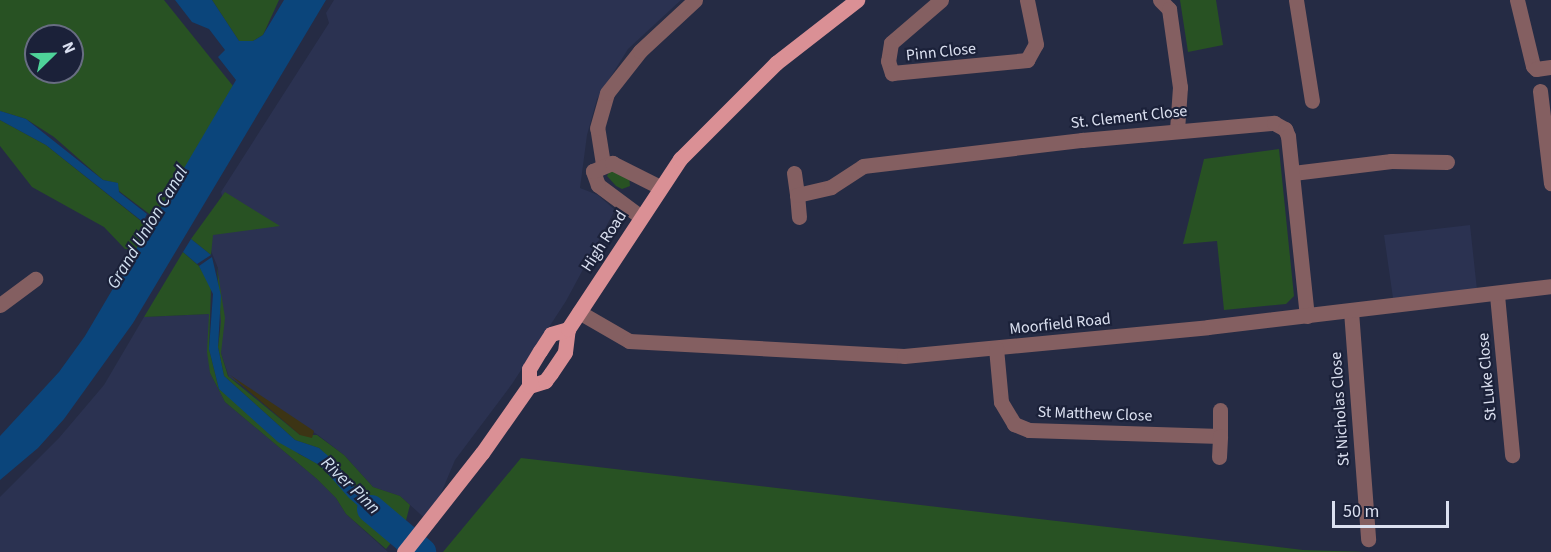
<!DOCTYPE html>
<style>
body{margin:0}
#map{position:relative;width:1551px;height:552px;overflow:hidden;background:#252b44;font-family:"Source Sans 3",sans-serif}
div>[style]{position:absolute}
.built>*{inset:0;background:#2b3251}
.green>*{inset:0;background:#285223}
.sand>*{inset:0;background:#3c3414}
.water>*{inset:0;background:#0b457b}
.river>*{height:28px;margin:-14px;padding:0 14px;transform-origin:14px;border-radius:14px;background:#0b457b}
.street>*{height:15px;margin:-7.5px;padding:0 7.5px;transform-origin:7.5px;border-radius:7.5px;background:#845f61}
.primary>*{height:15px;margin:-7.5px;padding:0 7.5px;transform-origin:7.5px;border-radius:7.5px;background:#da9095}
span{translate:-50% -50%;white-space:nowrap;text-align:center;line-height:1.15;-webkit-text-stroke:4.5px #1b2139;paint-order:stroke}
.street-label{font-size:16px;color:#dbe0f0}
.water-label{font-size:18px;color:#d1dfef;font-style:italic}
.north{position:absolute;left:24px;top:24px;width:60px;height:60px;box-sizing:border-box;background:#1b2139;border:2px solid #686d82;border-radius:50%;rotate:67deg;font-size:16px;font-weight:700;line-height:24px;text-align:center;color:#dbe0f0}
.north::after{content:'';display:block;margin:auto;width:21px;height:27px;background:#4ed399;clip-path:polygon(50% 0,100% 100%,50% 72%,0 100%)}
.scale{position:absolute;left:1332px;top:501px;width:117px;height:27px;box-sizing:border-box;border:3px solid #dbe0f0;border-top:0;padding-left:8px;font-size:18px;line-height:21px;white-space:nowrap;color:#dbe0f0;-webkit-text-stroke:4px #1b2139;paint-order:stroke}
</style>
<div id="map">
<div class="built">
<i style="clip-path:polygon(334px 0,681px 0,628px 49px,597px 99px,587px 135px,580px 188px,598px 195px,615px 210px,566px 301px,512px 384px,455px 460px,429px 522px,400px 496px,373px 487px,344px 455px,318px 435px,229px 377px,221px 353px,218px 268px,209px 246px,191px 239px,223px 200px,221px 192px,329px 23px,326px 13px)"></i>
<i style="clip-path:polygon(1470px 225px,1477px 290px,1393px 298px,1384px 235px)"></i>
<i style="clip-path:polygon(209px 314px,210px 373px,225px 402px,317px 479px,336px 498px,346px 514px,388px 552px,0 552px,0 497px,59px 438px,104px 385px,144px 317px)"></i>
</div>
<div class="green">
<i style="clip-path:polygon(evenodd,0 0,164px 0,233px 86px,156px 219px,119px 191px,117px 183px,103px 180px,54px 137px,26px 119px,0 111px,0 0,36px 36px,72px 36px,72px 72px,36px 72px,36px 36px)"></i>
<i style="clip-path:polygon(212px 0,279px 0,263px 35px,253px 41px,239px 41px)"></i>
<i style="clip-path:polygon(1180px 0,1216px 0,1223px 45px,1188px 52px)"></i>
<i style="clip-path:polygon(0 120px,46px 145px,151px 229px,138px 250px,125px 249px,104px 227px,32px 187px,0 146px)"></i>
<i style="clip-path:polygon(1279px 149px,1294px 296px,1286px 304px,1224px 310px,1217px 241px,1183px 244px,1204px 159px)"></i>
<i style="clip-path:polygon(610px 170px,629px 176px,630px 186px,622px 189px,616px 186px,607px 176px)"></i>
<i style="clip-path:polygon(225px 192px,280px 226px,213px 235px,211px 255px,191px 239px)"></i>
<i style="clip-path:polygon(183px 252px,199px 266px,211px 287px,209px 349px,219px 389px,299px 454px,322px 466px,395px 538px,386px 549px,346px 514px,336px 498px,317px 479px,225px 402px,210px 373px,207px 352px,209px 314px,144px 317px)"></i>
<i style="clip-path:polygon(217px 267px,225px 318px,221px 353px,228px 376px,300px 435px,317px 435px,344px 455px,373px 487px,400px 496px,410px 505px,404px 528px,356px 489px,319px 448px,295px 440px,224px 376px,218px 347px,221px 322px)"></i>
<i style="clip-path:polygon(521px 458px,1303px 550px,1366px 552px,443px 552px)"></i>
</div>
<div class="sand">
<i style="clip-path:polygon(230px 375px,314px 431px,312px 438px,300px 435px)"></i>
</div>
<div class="water">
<i style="clip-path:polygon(175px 0,212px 0,239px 41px,253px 41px,263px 35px,284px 0,326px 0,133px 323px,64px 419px,38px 448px,0 480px,0 436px,59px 372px,85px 336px,236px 80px,218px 57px,225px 50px,209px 29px,192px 22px)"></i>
<i style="clip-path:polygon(0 111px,26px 119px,103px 180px,118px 183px,119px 192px,147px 214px,143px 222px,46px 145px,0 120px)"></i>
<i style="clip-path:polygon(191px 239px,211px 255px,197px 264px,183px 252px)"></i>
<i style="clip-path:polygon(212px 257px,221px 296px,218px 347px,224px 376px,295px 440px,319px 448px,334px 461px,356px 489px,404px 528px,395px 538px,349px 498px,321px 466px,278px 442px,219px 389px,209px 349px,213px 294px,199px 266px)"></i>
</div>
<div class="river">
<i style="left:371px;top:509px;width:67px;rotate:40.1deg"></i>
</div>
<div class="street">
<i style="left:941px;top:0;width:66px;rotate:139.3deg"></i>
<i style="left:891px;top:43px;width:18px;rotate:99deg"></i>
<i style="left:888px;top:61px;width:13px;rotate:72deg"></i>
<i style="left:892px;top:73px;width:136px;rotate:-5.5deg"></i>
<i style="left:1027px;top:60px;width:18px;rotate:-61deg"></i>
<i style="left:1036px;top:44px;width:45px;rotate:-101.6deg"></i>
<i style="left:1160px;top:0;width:13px;rotate:45deg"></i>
<i style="left:1169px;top:9px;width:79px;rotate:82deg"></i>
<i style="left:1180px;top:87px;width:43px;rotate:94deg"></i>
<i style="left:1296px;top:0;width:102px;rotate:81deg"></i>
<i style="left:1517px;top:0;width:68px;rotate:76.4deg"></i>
<i style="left:1533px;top:66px;width:4px;rotate:45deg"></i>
<i style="left:1536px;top:69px;width:15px;rotate:-8deg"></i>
<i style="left:1540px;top:91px;width:93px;rotate:83.2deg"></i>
<i style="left:603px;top:164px;width:36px;rotate:-99deg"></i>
<i style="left:597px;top:128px;width:36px;rotate:-74deg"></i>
<i style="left:607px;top:93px;width:53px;rotate:-51.8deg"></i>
<i style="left:640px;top:51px;width:75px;rotate:-42.8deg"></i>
<i style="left:794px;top:173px;width:22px;rotate:82deg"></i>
<i style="left:1293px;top:173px;width:99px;rotate:-7deg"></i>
<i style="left:1391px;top:161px;width:56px;rotate:1deg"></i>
<i style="left:641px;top:217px;width:54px;rotate:-143.3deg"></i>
<i style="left:598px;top:185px;width:15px;rotate:-110deg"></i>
<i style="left:593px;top:171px;width:21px;rotate:-23deg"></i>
<i style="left:612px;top:163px;width:54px;rotate:26.6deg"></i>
<i style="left:799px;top:217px;width:22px;rotate:-95deg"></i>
<i style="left:797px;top:195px;width:35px;rotate:-13deg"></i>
<i style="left:831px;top:187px;width:38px;rotate:-33deg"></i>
<i style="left:863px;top:166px;width:221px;rotate:-6.8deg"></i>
<i style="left:1082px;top:140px;width:193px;rotate:-5.1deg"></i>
<i style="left:1274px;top:123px;width:13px;rotate:29deg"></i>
<i style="left:1285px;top:129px;width:8px;rotate:67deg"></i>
<i style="left:1288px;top:136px;width:181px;rotate:84deg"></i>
<i style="left:1497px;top:295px;width:161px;rotate:84.6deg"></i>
<i style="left:0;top:305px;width:44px;rotate:-36.6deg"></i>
<i style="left:1351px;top:311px;width:229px;rotate:85.7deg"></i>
<i style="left:579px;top:312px;width:58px;rotate:30.1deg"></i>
<i style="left:629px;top:341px;width:275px;rotate:3.1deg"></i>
<i style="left:904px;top:356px;width:305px;rotate:-5.4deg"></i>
<i style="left:1208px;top:327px;width:345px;rotate:-6.8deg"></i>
<i style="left:996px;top:348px;width:54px;rotate:84.7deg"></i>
<i style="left:1001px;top:402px;width:26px;rotate:59deg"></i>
<i style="left:1014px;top:424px;width:16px;rotate:22deg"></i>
<i style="left:1029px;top:430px;width:191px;rotate:1.8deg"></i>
<i style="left:1220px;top:436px;width:26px;rotate:-90deg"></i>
<i style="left:1219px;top:457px;width:21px;rotate:-87deg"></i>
</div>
<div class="primary">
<i style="left:529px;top:386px;width:17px;rotate:-17deg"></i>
<i style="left:545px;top:381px;width:10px;rotate:-53deg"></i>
<i style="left:551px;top:373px;width:25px;rotate:-56deg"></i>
<i style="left:565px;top:352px;width:23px;rotate:-83deg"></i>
<i style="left:404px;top:552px;width:126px;rotate:-51.8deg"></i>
<i style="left:482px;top:453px;width:82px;rotate:-55deg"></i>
<i style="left:529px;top:386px;width:17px;rotate:-90deg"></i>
<i style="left:529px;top:369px;width:21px;rotate:-59deg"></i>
<i style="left:540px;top:351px;width:20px;rotate:-57deg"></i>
<i style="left:551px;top:334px;width:18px;rotate:-16deg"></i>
<i style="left:568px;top:329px;width:204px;rotate:-56.6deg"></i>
<i style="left:680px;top:159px;width:136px;rotate:-45deg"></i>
<i style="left:776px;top:63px;width:103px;rotate:-37.9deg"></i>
</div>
<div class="street-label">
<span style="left:941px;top:52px;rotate:-6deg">Pinn Close</span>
<span style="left:1129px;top:117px;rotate:-6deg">St. Clement Close</span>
<span style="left:604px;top:241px;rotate:-57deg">High Road</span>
<span style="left:1060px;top:324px;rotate:-6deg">Moorfield Road</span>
<span style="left:1487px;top:377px;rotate:-95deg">St Luke Close</span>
<span style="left:1340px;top:409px;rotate:-94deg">St Nicholas Close</span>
<span style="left:1095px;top:414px;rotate:2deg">St Matthew Close</span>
</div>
<div class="water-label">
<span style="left:148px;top:228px;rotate:-59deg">Grand Union Canal</span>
<span style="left:350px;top:486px;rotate:44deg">River Pinn</span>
</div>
<div class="north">N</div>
<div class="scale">50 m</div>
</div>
